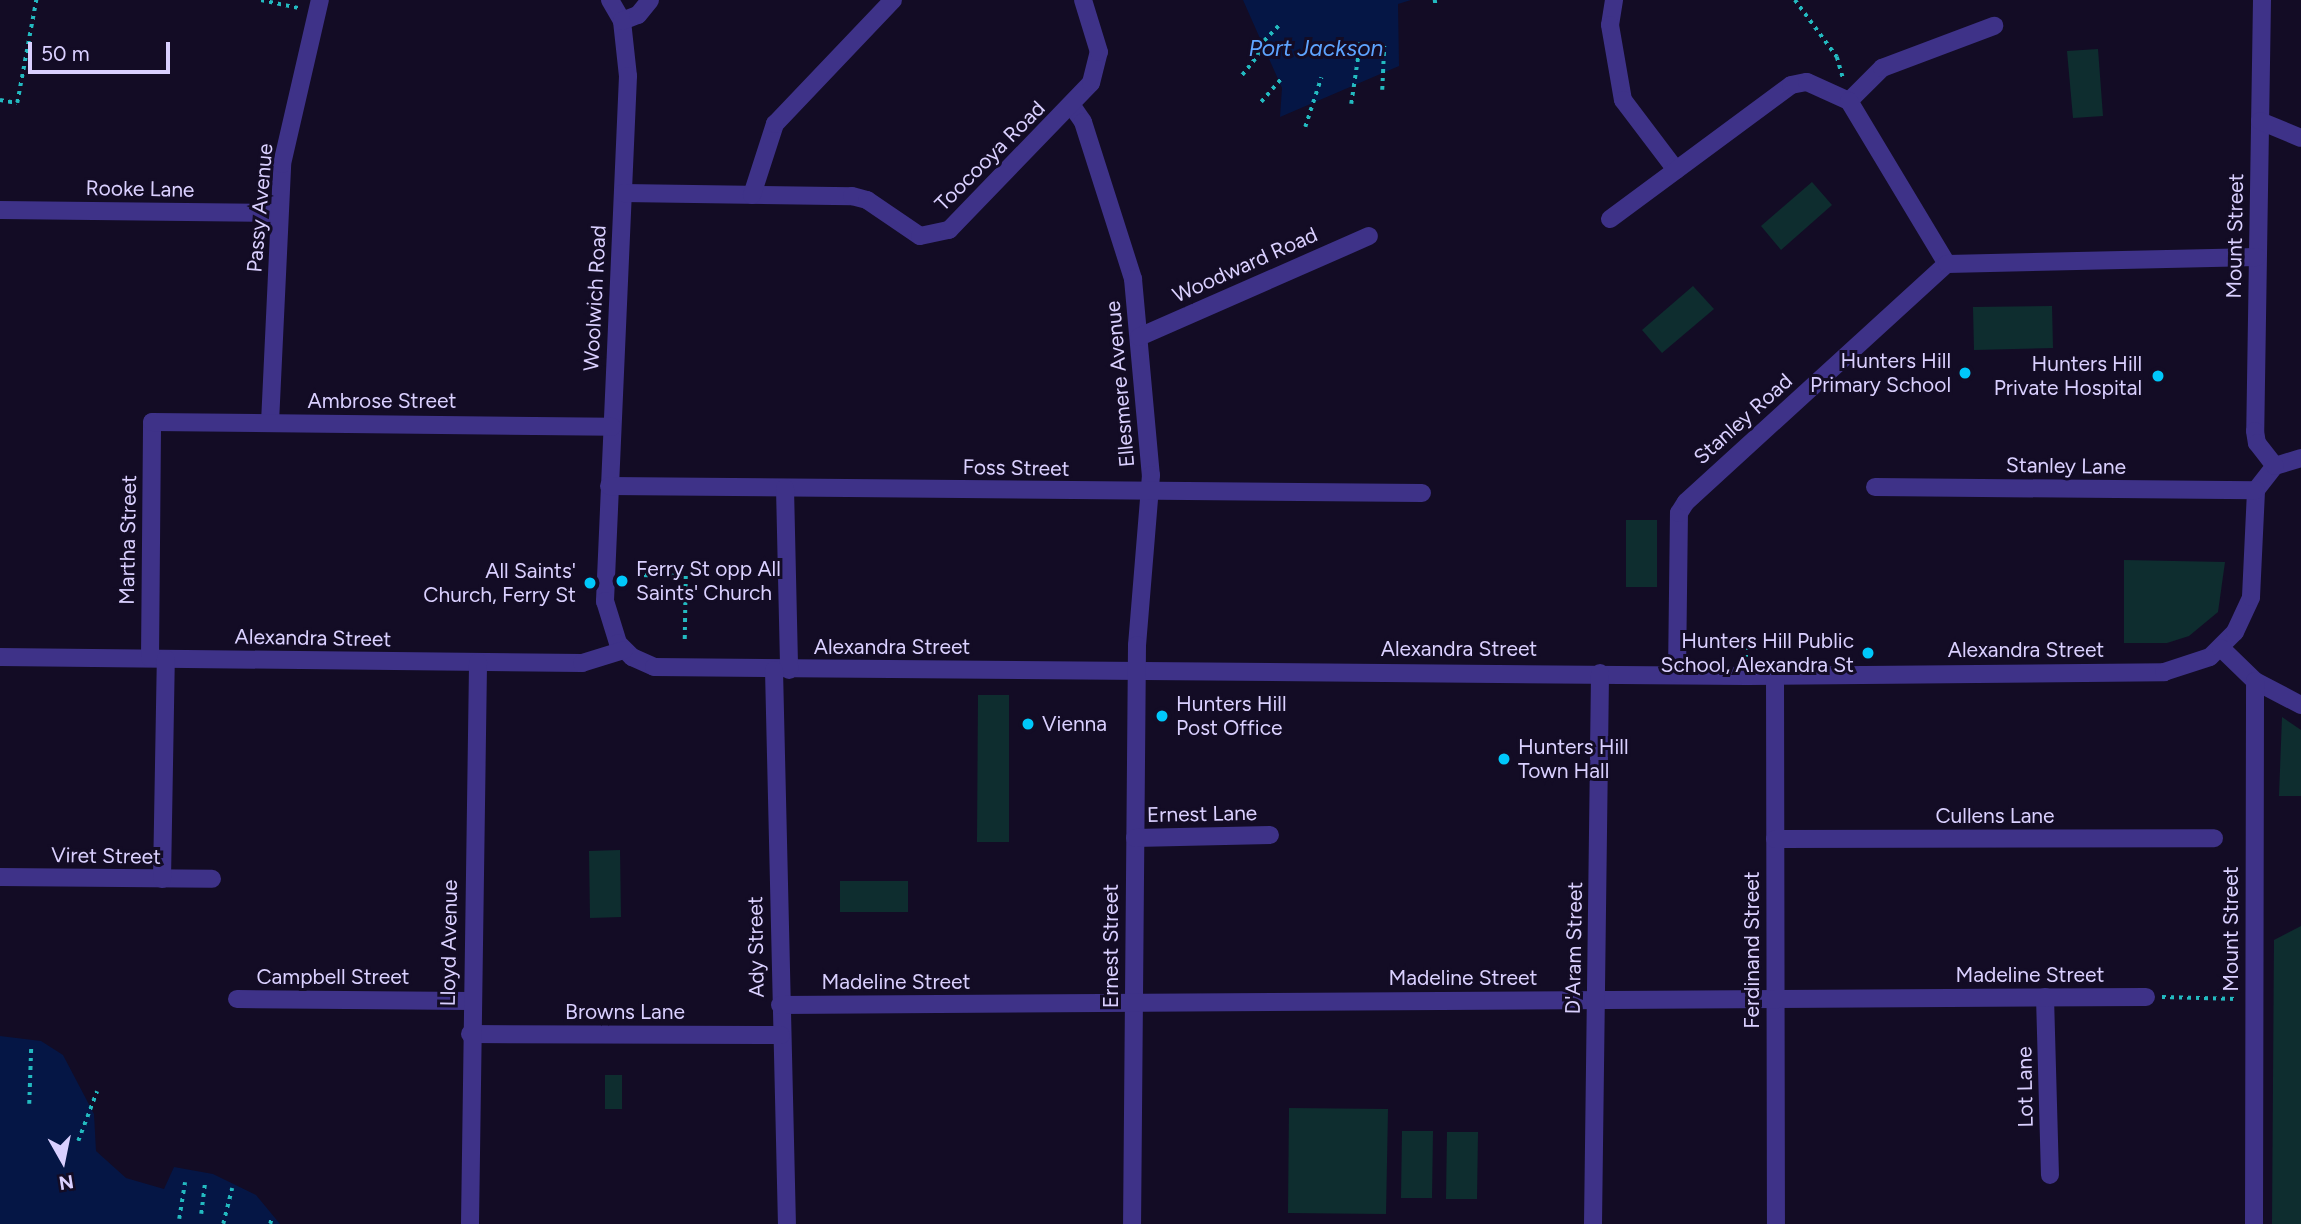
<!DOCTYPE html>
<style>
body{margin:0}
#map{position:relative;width:2301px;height:1224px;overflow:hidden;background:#130c25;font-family:Figtree,sans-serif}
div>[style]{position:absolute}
.green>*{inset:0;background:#0e2d2f}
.water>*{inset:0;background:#051645}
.path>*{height:3.5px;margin-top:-1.75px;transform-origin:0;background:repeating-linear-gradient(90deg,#23bac0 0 3.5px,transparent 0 8.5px)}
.minor>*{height:18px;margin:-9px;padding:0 9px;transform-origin:9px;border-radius:9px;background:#3e3288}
.dots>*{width:19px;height:19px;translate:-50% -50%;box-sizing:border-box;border:4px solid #130c25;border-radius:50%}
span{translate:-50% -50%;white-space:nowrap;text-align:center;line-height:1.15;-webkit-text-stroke:6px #130c25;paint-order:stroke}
.street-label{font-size:21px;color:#dad0ff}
.poi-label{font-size:21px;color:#dad0ff}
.right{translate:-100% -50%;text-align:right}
.left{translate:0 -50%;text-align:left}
.water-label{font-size:23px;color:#5ea4ff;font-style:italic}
.north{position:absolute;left:28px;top:1126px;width:70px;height:70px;-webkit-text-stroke:5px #130c25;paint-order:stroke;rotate:171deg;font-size:19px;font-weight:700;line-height:28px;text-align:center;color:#dad0ff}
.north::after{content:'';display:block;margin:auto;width:24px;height:32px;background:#dad0ff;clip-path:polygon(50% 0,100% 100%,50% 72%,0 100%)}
.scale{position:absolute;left:28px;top:42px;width:142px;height:32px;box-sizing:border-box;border:4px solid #dad0ff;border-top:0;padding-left:9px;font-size:21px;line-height:24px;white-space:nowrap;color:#dad0ff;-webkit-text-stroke:5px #130c25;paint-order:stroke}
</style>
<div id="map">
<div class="green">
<i style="clip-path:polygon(2098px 49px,2103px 116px,2073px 118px,2067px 51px)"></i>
<i style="clip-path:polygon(1812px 182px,1832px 205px,1781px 250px,1761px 226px)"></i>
<i style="clip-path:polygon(1693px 286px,1714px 309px,1662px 353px,1642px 330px)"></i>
<i style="clip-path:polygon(2052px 306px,2053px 348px,1974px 350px,1973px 307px)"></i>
<i style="clip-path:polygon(1626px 520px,1657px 520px,1657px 587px,1626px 587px)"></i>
<i style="clip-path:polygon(2124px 560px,2225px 562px,2218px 612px,2189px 636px,2167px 643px,2124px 643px)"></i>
<i style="clip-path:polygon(978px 695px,1009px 695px,1009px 842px,977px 842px)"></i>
<i style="clip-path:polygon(2282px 717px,2301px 730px,2301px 796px,2279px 796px)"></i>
<i style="clip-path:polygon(620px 850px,621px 917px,590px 918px,589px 851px)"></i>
<i style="clip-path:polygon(840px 881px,908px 881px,908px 912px,840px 912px)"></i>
<i style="clip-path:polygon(2301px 926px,2301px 1224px,2272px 1224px,2274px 940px)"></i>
<i style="clip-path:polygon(605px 1075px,622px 1075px,622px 1109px,605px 1109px)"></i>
<i style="clip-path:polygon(1289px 1108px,1388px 1109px,1386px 1214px,1288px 1213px)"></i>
<i style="clip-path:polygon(1402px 1131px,1433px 1131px,1432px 1198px,1401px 1198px)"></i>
<i style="clip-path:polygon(1447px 1132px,1478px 1132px,1477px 1199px,1446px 1199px)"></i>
</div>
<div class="water">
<i style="clip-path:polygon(1243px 0,1411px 0,1398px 4px,1399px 66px,1280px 117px,1282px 88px)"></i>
<i style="clip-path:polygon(0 1036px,41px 1041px,63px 1055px,94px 1114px,96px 1151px,126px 1178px,164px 1189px,174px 1167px,213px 1174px,256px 1195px,280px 1224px,0 1224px)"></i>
</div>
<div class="path">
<i style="left:261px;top:0;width:39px;rotate:12deg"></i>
<i style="left:1435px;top:0;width:8px;rotate:83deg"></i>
<i style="left:1795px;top:0;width:71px;rotate:53.6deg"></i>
<i style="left:1837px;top:57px;width:22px;rotate:74deg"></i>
<i style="left:1242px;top:75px;width:26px;rotate:-51deg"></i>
<i style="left:1258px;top:55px;width:8px;rotate:-90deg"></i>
<i style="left:1258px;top:47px;width:30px;rotate:-46deg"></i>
<i style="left:1382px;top:90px;width:44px;rotate:-87.4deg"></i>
<i style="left:0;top:100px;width:17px;rotate:10deg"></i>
<i style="left:17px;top:103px;width:105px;rotate:-79.5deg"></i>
<i style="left:1261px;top:102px;width:33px;rotate:-49deg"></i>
<i style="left:1351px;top:104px;width:62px;rotate:-81.6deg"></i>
<i style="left:1305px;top:127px;width:52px;rotate:-71.9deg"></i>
<i style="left:636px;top:575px;width:50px;rotate:1.1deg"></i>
<i style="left:686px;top:576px;width:66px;rotate:90.9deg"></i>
<i style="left:1695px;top:646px;width:52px;rotate:1.1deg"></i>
<i style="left:1747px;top:647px;width:10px;rotate:90deg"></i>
<i style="left:2162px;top:997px;width:76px;rotate:1.5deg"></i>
<i style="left:29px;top:1104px;width:57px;rotate:-88deg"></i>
<i style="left:78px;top:1141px;width:53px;rotate:-69.2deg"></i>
<i style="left:201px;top:1214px;width:32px;rotate:-83deg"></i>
<i style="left:179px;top:1219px;width:37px;rotate:-81deg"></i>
<i style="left:223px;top:1224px;width:37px;rotate:-76deg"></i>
<i style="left:270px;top:1224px;width:4px;rotate:-76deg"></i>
</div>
<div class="minor">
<i style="left:610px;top:0;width:24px;rotate:60deg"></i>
<i style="left:622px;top:21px;width:55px;rotate:83.8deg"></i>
<i style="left:628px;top:76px;width:526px;rotate:92.51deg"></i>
<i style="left:605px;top:601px;width:44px;rotate:72.8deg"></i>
<i style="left:618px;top:643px;width:20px;rotate:45deg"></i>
<i style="left:632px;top:657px;width:24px;rotate:24deg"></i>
<i style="left:654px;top:667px;width:1093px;rotate:0.47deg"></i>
<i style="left:1747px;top:676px;width:417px;rotate:-0.5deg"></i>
<i style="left:2164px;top:672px;width:48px;rotate:-18.1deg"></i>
<i style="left:2210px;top:657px;width:35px;rotate:-45deg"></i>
<i style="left:2235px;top:632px;width:38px;rotate:-65deg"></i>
<i style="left:2251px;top:597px;width:107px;rotate:-87.3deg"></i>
<i style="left:2256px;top:490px;width:31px;rotate:-52deg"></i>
<i style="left:2275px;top:466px;width:27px;rotate:-17deg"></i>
<i style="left:1614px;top:0;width:25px;rotate:99deg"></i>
<i style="left:1610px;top:25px;width:76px;rotate:80.2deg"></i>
<i style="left:1623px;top:100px;width:88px;rotate:52.9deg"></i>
<i style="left:2262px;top:0;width:431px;rotate:90.9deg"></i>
<i style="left:2255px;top:431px;width:12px;rotate:81deg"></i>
<i style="left:2257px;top:443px;width:29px;rotate:52deg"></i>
<i style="left:622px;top:21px;width:17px;rotate:-21deg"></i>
<i style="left:638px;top:15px;width:19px;rotate:-51deg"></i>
<i style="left:1849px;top:101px;width:47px;rotate:-45deg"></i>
<i style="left:1882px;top:68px;width:120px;rotate:-20.6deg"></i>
<i style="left:1072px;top:106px;width:19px;rotate:55deg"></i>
<i style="left:1083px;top:122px;width:165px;rotate:72.3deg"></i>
<i style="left:1133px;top:279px;width:197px;rotate:84.8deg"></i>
<i style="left:1151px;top:475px;width:171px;rotate:94.7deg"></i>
<i style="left:1137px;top:645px;width:579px;rotate:90.49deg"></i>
<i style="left:2260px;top:121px;width:44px;rotate:22.5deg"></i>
<i style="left:623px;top:193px;width:229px;rotate:0.8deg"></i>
<i style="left:852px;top:196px;width:16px;rotate:15deg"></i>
<i style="left:867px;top:200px;width:64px;rotate:34.2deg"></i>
<i style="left:920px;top:236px;width:30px;rotate:-12deg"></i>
<i style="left:949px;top:230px;width:204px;rotate:-46deg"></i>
<i style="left:1091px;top:83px;width:32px;rotate:-76deg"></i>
<i style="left:1099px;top:52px;width:54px;rotate:-107.1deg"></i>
<i style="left:752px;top:195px;width:75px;rotate:-72.1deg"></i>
<i style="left:775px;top:124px;width:171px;rotate:-46.4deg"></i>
<i style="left:0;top:210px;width:278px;rotate:0.6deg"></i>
<i style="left:1610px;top:219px;width:225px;rotate:-36.5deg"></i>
<i style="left:1791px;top:85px;width:16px;rotate:-11deg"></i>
<i style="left:1807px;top:82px;width:46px;rotate:24.3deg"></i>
<i style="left:1849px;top:101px;width:190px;rotate:59deg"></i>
<i style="left:1139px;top:337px;width:251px;rotate:-23.7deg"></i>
<i style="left:270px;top:423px;width:259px;rotate:-87.3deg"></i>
<i style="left:282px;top:164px;width:168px;rotate:-77deg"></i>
<i style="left:609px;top:486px;width:813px;rotate:0.49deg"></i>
<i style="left:1875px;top:487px;width:381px;rotate:0.5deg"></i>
<i style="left:785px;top:488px;width:182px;rotate:88.7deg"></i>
<i style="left:2221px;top:648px;width:47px;rotate:44.1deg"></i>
<i style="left:2255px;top:681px;width:52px;rotate:27.6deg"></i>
<i style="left:0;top:657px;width:582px;rotate:0.59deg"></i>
<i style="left:582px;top:663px;width:44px;rotate:-17.2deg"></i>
<i style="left:150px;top:658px;width:236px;rotate:-89.5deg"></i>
<i style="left:152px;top:422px;width:460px;rotate:0.6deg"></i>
<i style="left:774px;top:670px;width:554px;rotate:88.66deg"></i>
<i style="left:1677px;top:674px;width:161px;rotate:-89.3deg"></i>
<i style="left:1679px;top:513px;width:13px;rotate:-58deg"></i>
<i style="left:1686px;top:502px;width:353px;rotate:-42.4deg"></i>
<i style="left:1947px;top:264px;width:310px;rotate:-1.3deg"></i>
<i style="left:1775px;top:675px;width:549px;rotate:89.9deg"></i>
<i style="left:1135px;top:838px;width:135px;rotate:-1.3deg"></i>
<i style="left:1775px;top:839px;width:439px;rotate:-0.1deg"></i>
<i style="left:0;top:877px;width:212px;rotate:0.5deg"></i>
<i style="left:162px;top:879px;width:220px;rotate:-89deg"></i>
<i style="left:2045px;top:997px;width:178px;rotate:88.4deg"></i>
<i style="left:237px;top:999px;width:233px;rotate:0.5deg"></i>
<i style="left:780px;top:1005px;width:1366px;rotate:-0.34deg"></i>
<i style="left:470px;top:1034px;width:311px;rotate:0.2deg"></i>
<i style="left:470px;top:1224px;width:562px;rotate:-89.18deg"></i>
<i style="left:1593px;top:1224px;width:551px;rotate:-89.27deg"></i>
<i style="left:2254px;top:1224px;width:543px;rotate:-89.89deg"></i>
</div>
<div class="dots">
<i style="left:1965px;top:373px;background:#00c8fb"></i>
<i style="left:2158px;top:376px;background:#00c8fb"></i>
<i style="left:622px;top:581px;background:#00c8fb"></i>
<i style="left:590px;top:583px;background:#00c8fb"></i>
<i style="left:1868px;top:653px;background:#00c8fb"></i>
<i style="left:1162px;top:716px;background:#00c8fb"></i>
<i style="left:1028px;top:724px;background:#00c8fb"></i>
<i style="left:1504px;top:759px;background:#00c8fb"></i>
</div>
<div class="street-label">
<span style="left:990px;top:156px;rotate:-45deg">Toocooya Road</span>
<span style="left:140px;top:189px;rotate:1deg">Rooke Lane</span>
<span style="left:260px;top:208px;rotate:-85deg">Passy Avenue</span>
<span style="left:2235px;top:236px;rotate:-89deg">Mount Street</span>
<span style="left:1245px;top:265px;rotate:-24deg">Woodward Road</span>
<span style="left:595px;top:298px;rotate:-87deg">Woolwich Road</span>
<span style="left:1120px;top:384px;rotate:-95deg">Ellesmere Avenue</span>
<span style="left:382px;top:401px">Ambrose Street</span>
<span style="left:1743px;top:419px;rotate:-42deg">Stanley Road</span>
<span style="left:2066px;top:466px;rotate:1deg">Stanley Lane</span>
<span style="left:1016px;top:468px;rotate:1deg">Foss Street</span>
<span style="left:128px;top:540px;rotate:-89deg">Martha Street</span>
<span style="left:313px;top:638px;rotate:1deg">Alexandra Street</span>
<span style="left:892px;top:647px">Alexandra Street</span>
<span style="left:1459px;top:649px">Alexandra Street</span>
<span style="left:2026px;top:650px">Alexandra Street</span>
<span style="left:1202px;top:814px;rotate:-1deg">Ernest Lane</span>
<span style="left:1995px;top:816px">Cullens Lane</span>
<span style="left:106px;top:856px;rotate:1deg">Viret Street</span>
<span style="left:2231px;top:929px;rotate:-90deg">Mount Street</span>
<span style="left:449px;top:943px;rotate:-89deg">Lloyd Avenue</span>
<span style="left:1111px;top:946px;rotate:-90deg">Ernest Street</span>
<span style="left:756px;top:947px;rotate:-91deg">Ady Street</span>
<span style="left:1574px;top:948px;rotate:-89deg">D'Aram Street</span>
<span style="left:1752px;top:950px;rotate:-90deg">Ferdinand Street</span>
<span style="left:2030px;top:975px">Madeline Street</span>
<span style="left:333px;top:977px">Campbell Street</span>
<span style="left:1463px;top:978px">Madeline Street</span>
<span style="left:896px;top:982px">Madeline Street</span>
<span style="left:625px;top:1012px">Browns Lane</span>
<span style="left:2025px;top:1087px;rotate:-91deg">Lot Lane</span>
</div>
<div class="poi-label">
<span class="right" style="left:1951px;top:373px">Hunters Hill<br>Primary School</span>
<span class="right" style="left:2142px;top:376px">Hunters Hill<br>Private Hospital</span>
<span class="left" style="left:636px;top:581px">Ferry St opp All<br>Saints' Church</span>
<span class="right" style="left:576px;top:583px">All Saints'<br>Church, Ferry St</span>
<span class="right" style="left:1854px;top:653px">Hunters Hill Public<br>School, Alexandra St</span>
<span class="left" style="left:1176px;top:716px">Hunters Hill<br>Post Office</span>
<span class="left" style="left:1042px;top:724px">Vienna</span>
<span class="left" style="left:1518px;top:759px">Hunters Hill<br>Town Hall</span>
</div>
<div class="water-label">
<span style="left:1316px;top:48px">Port Jackson</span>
</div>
<div class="north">N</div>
<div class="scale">50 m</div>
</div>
